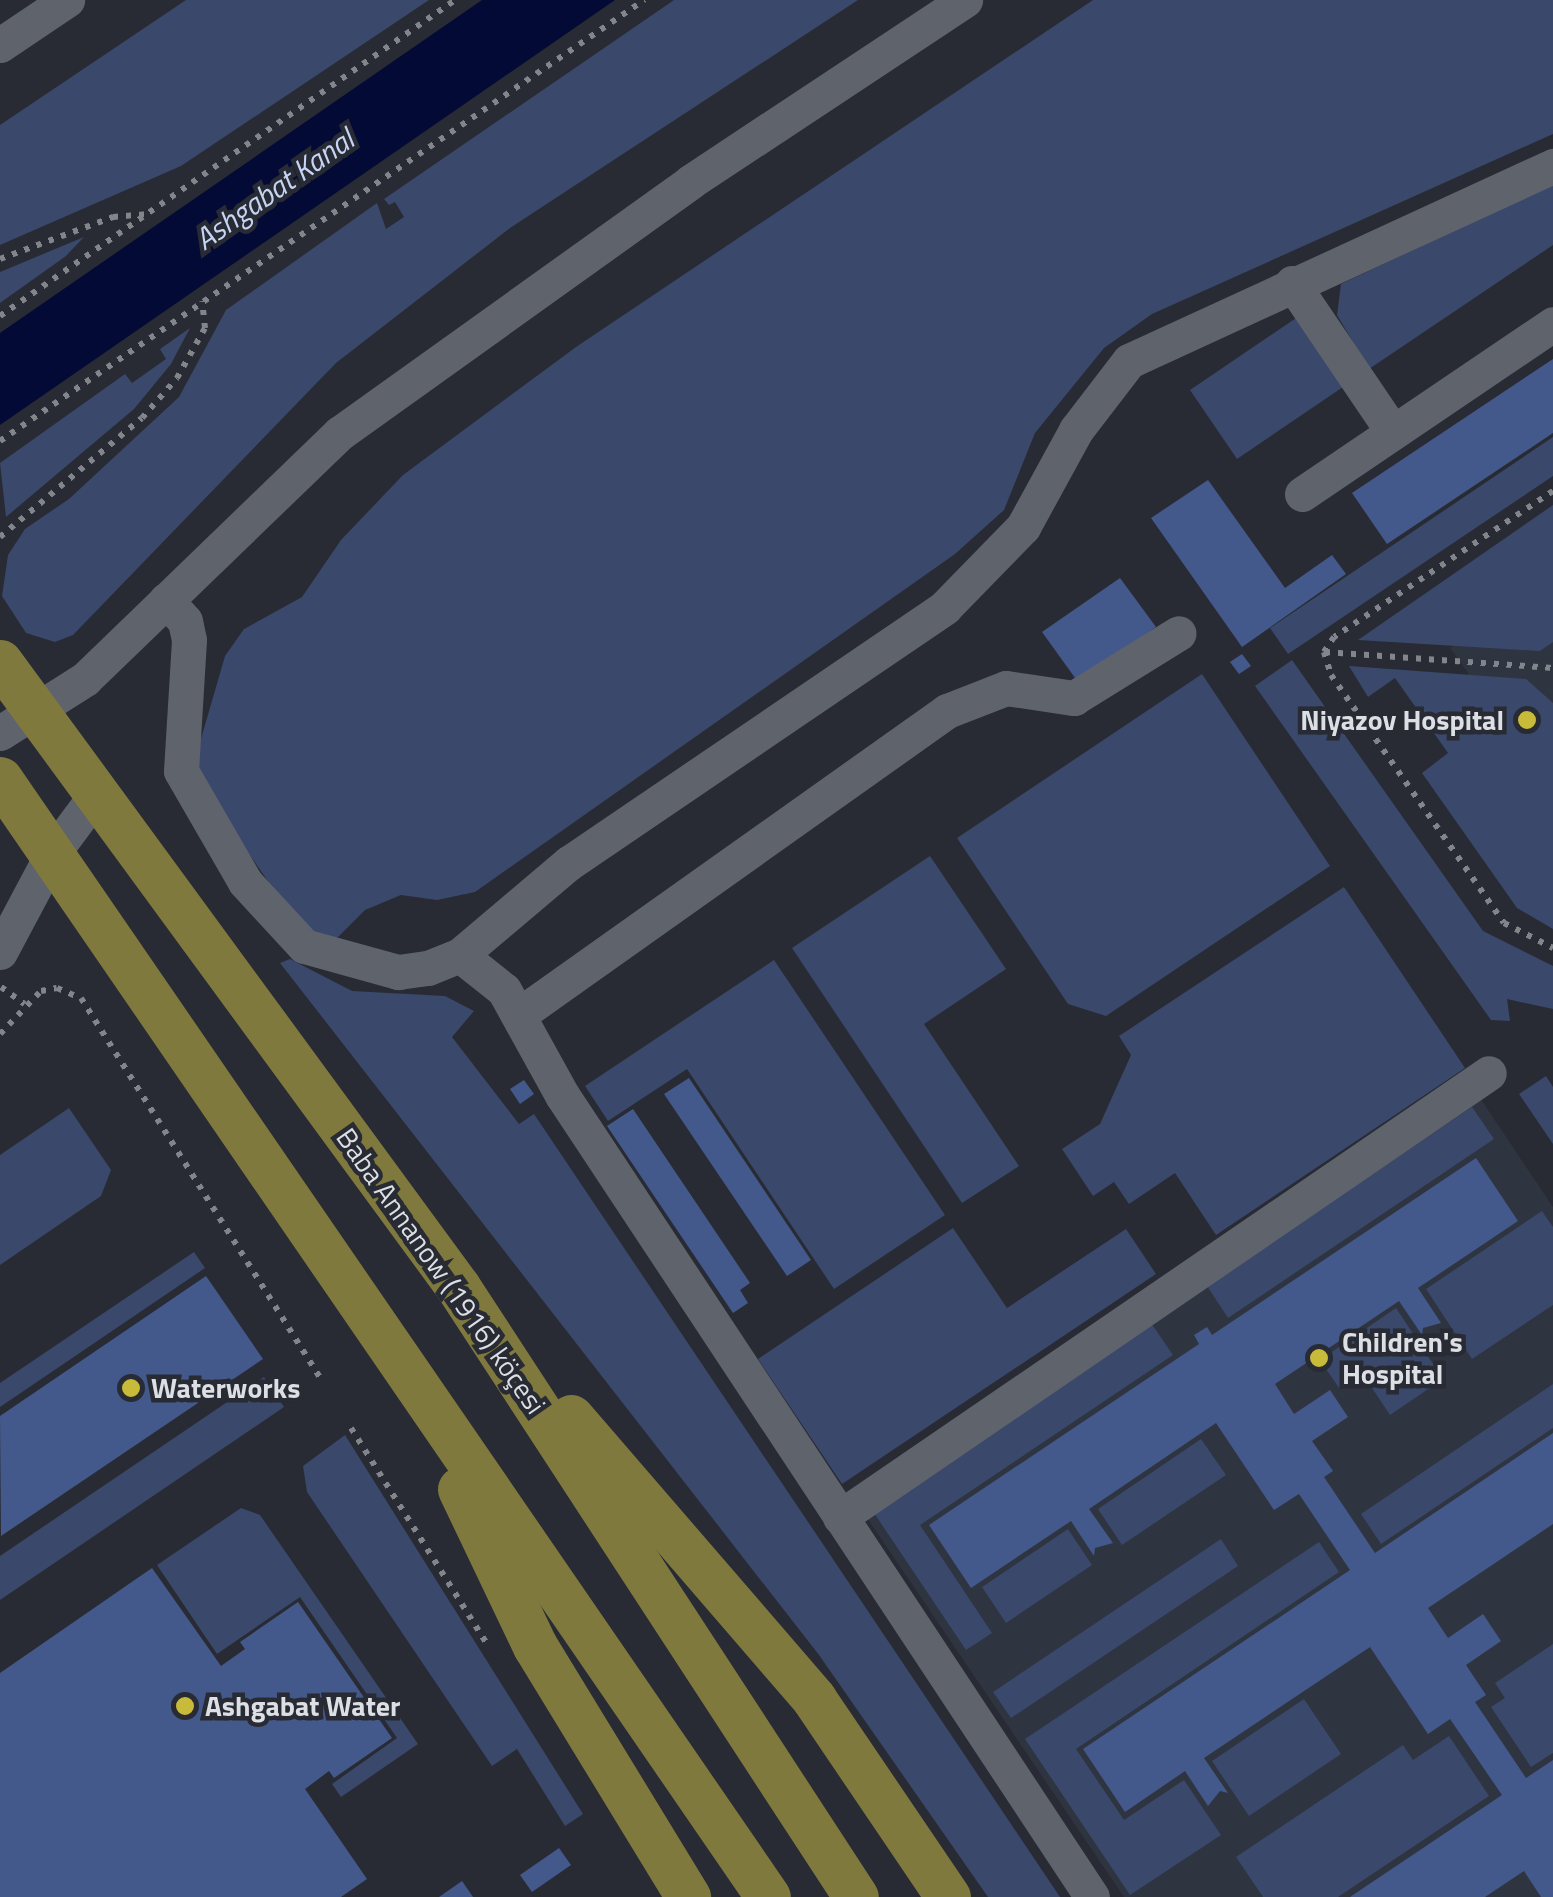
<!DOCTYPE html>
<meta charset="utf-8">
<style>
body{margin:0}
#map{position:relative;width:1553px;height:1897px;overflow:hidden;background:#282b33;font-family:"Titillium Web",sans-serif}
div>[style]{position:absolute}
.built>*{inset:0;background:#2f3441}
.green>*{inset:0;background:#39486b}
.water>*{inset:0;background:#030a36}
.building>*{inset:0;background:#44598b}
.path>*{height:6px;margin-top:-3px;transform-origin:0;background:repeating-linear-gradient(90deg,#82858b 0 5px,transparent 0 13px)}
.minor>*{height:35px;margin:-17.5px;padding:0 17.5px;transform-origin:17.5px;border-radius:17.5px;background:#5f636c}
.major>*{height:45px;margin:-22.5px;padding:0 22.5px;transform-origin:22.5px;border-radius:22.5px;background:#7f793e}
.dots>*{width:28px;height:28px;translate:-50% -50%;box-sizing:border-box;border:5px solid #282b33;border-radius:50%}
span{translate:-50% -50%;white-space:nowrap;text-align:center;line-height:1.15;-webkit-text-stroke:9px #282b33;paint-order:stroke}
.poi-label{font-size:28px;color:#dcdfe4;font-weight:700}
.right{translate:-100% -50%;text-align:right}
.left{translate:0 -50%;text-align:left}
.street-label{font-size:28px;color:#dcdfe4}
.water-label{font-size:30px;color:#c7d5f5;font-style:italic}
</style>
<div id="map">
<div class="built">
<i style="clip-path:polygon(1553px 577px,1553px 791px,1450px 648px)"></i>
<i style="clip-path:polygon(1476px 1092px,1553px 1207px,1553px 1897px,1124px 1897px,861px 1509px)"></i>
</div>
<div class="green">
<i style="clip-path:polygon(186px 0,429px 0,181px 166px,0 245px,0 125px)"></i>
<i style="clip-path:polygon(674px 0,858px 0,510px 228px,336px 363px,73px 635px,55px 642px,26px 633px,2px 596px,8px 555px,25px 529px,69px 499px,179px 397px,226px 310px,377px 203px,386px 229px,404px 217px,395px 202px,389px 205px,384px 199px)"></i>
<i style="clip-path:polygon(1093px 0,1553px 0,1553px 134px,1152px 314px,1104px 348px,1035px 433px,1004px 510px,955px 554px,475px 892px,437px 900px,401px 895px,365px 910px,337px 938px,317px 934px,279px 897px,204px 789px,196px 756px,225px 656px,244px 629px,302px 597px,341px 540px,403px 475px,576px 347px)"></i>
<i style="clip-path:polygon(1553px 184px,1553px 245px,1369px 369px,1337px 315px,1341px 284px)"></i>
<i style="clip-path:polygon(84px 237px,66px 256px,0 303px,0 272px)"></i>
<i style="clip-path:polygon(1296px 318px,1343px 387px,1237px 459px,1190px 390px)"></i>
<i style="clip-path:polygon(190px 328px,171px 364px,134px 409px,6px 517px,0 463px,125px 374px,132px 383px,166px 359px,160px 349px)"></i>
<i style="clip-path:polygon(1553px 437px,1553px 476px,1288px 654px,1270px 628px)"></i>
<i style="clip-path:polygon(1553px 505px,1553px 642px,1540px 651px,1358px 640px)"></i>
<i style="clip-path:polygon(1292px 660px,1483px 931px,1553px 966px,1553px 1009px,1507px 999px,1510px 1021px,1491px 1020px,1255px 686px)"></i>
<i style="clip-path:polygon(1349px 666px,1526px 679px,1553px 703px,1553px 929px,1517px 908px,1422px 773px,1448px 753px,1395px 678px,1368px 697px)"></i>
<i style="clip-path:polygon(1202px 674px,1330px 866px,1106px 1016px,1068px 1004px,957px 838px)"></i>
<i style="clip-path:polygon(930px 856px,1006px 969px,924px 1024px,1019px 1166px,962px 1203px,792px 948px)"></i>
<i style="clip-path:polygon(1344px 887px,1465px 1068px,1216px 1235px,1175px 1173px,1129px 1204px,1114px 1182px,1093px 1196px,1062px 1149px,1100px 1124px,1131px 1055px,1119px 1036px)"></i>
<i style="clip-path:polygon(290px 959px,352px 991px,445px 996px,474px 1011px,452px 1037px,519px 1124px,534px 1114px,1060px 1897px,988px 1897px,819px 1655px,280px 963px)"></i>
<i style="clip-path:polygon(774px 960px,945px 1215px,834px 1289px,687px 1069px,608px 1121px,585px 1086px)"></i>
<i style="clip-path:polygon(1546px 1076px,1553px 1087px,1553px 1144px,1519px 1094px)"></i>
<i style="clip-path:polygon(1472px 1107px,1494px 1139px,1228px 1318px,1207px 1286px)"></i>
<i style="clip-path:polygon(69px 1108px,111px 1170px,101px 1196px,0 1265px,0 1155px)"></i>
<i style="clip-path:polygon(1542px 1211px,1553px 1227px,1553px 1305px,1472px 1359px,1426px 1289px)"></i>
<i style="clip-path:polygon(953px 1228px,1007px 1308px,1126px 1229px,1156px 1274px,842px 1484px,758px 1359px)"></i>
<i style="clip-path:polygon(194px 1252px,205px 1268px,0 1407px,0 1383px)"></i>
<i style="clip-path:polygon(1396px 1308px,1443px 1379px,1390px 1415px,1362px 1373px,1339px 1388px,1320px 1360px)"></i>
<i style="clip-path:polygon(1151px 1323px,1173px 1355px,920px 1525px,992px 1633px,966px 1650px,872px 1510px)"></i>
<i style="clip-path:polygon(264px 1377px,284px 1407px,0 1600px,0 1556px)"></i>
<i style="clip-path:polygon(1553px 1384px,1553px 1428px,1381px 1544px,1361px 1514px)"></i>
<i style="clip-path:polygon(345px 1435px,583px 1814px,565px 1826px,517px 1749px,492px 1766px,307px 1492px,303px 1466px)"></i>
<i style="clip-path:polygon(1201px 1439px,1226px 1475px,1122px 1545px,1098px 1509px)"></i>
<i style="clip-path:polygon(241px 1508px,260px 1515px,418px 1744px,341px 1797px,332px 1784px,397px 1738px,300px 1597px,217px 1654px,157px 1565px)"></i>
<i style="clip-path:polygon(1068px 1529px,1092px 1565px,1006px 1623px,982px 1587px)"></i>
<i style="clip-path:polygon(1221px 1539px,1238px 1566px,1011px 1718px,993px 1692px)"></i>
<i style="clip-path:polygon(1319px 1542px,1339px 1572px,1076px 1749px,1124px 1820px,1184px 1780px,1221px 1835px,1130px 1895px,1025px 1739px)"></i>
<i style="clip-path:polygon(1553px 1644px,1553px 1753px,1531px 1767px,1491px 1707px,1505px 1698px,1495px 1683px)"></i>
<i style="clip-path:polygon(1304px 1699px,1341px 1754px,1249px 1816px,1212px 1761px)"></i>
<i style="clip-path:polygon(1449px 1736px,1489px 1796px,1338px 1897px,1263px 1897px,1236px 1857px,1403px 1745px,1413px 1760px)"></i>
</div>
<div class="water">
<i style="clip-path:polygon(482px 0,615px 0,0 425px,0 333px)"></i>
</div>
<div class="building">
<i style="clip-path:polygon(1553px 359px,1553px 433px,1387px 544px,1352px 493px)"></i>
<i style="clip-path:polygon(1208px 480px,1285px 588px,1332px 555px,1346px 574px,1242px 647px,1151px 518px)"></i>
<i style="clip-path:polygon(1120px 578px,1156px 627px,1078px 682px,1042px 632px)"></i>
<i style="clip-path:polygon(1242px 654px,1251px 666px,1239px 674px,1230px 662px)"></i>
<i style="clip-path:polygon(689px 1078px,811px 1260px,787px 1276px,664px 1094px)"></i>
<i style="clip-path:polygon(524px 1080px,534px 1094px,520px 1104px,510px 1089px)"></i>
<i style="clip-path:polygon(633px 1109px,750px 1283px,740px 1290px,748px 1303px,733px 1313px,607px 1126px)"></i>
<i style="clip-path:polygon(1476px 1158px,1518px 1221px,1418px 1288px,1441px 1323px,1423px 1328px,1422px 1335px,1399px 1301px,1275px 1384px,1294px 1414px,1330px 1390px,1348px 1417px,1312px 1441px,1333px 1471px,1324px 1477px,1375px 1553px,1553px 1433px,1553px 1524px,1428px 1608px,1448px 1638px,1483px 1614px,1501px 1641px,1466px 1665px,1486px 1695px,1475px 1702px,1526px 1778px,1553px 1760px,1553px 1897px,1541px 1897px,1524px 1871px,1485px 1897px,1350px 1897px,1502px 1795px,1450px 1719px,1428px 1734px,1370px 1647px,1204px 1758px,1228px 1793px,1220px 1791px,1208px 1806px,1185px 1771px,1125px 1812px,1083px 1749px,1350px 1570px,1299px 1494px,1274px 1510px,1216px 1423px,1089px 1509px,1113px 1543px,1095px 1548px,1094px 1556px,1071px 1521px,971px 1588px,929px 1525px,1199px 1344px,1194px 1335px,1207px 1327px,1212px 1335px)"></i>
<i style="clip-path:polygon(206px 1276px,263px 1359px,1px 1536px,0 1416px)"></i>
<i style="clip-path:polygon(152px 1568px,221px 1666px,245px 1649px,240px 1642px,298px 1602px,392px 1738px,334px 1778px,329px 1771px,305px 1789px,367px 1879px,341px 1897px,0 1897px,0 1673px)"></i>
<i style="clip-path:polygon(559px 1848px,571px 1865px,532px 1892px,520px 1875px)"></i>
<i style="clip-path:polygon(462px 1881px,473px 1897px,439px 1897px)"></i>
</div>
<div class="path">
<i style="left:0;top:259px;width:121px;rotate:-20.4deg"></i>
<i style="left:113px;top:217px;width:33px;rotate:-5deg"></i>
<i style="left:0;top:316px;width:554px;rotate:-34.78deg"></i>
<i style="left:0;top:441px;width:781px;rotate:-34.4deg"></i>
<i style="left:1553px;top:491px;width:263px;rotate:146.3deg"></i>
<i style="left:1334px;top:637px;width:18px;rotate:124deg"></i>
<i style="left:1324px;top:652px;width:24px;rotate:73deg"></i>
<i style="left:1331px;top:675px;width:302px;rotate:55.1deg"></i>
<i style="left:1504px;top:923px;width:55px;rotate:27deg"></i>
<i style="left:0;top:537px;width:185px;rotate:-40deg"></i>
<i style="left:142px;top:418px;width:53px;rotate:-48.8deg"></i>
<i style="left:177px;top:378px;width:57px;rotate:-60.8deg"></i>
<i style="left:205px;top:328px;width:27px;rotate:-96deg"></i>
<i style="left:1325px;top:652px;width:229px;rotate:4deg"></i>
<i style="left:1px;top:987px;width:29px;rotate:36deg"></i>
<i style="left:0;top:1034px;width:59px;rotate:-46.4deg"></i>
<i style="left:41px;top:991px;width:16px;rotate:-11deg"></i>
<i style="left:57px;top:988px;width:26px;rotate:23deg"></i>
<i style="left:81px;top:998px;width:450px;rotate:57.8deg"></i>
<i style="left:351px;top:1428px;width:253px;rotate:57.8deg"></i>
</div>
<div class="minor">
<i style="left:0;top:45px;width:81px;rotate:-33.9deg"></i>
<i style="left:1292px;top:283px;width:180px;rotate:55.9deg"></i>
<i style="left:1302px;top:494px;width:303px;rotate:-34.1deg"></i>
<i style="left:166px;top:600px;width:28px;rotate:48deg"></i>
<i style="left:185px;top:621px;width:19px;rotate:78deg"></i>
<i style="left:189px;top:640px;width:131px;rotate:93.5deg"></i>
<i style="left:181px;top:771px;width:128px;rotate:60deg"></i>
<i style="left:245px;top:882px;width:87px;rotate:47.3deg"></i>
<i style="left:304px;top:946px;width:98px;rotate:15.5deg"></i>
<i style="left:398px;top:972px;width:30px;rotate:-8deg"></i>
<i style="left:428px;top:968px;width:35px;rotate:-22deg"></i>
<i style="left:460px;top:955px;width:143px;rotate:-40.2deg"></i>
<i style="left:569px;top:863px;width:455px;rotate:-34.2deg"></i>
<i style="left:945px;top:607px;width:112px;rotate:-45.7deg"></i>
<i style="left:1023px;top:527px;width:111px;rotate:-61.3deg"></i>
<i style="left:1076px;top:430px;width:87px;rotate:-52.5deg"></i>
<i style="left:1129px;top:361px;width:467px;rotate:-24.7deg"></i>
<i style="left:0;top:733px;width:101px;rotate:-32.4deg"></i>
<i style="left:85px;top:679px;width:354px;rotate:-44deg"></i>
<i style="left:340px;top:433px;width:431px;rotate:-35.6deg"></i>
<i style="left:690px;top:182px;width:330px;rotate:-33.5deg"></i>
<i style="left:0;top:952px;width:111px;rotate:-62deg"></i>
<i style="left:52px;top:854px;width:72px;rotate:-53.4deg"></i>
<i style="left:460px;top:955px;width:56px;rotate:38.5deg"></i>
<i style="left:504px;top:990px;width:120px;rotate:61.1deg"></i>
<i style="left:562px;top:1095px;width:961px;rotate:56.54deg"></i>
<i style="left:520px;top:1014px;width:524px;rotate:-35.36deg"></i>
<i style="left:947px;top:711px;width:63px;rotate:-21.3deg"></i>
<i style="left:1006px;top:688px;width:69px;rotate:8.4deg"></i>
<i style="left:1074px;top:698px;width:123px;rotate:-31.8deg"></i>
<i style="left:840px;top:1517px;width:786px;rotate:-34.38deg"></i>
</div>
<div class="major">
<i style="left:0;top:662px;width:775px;rotate:53.77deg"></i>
<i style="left:458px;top:1287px;width:728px;rotate:56.88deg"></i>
<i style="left:0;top:779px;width:1356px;rotate:55.51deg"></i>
<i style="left:571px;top:1417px;width:372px;rotate:49.2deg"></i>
<i style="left:814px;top:1699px;width:239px;rotate:55.9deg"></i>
<i style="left:460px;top:1489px;width:174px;rotate:64.5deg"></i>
<i style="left:535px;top:1646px;width:294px;rotate:58.6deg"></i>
</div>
<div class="dots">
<i style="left:1527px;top:720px;background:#c9bb3a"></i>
<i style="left:1319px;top:1358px;background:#c9bb3a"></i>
<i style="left:131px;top:1388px;background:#c9bb3a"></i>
<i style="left:185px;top:1706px;background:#c9bb3a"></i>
</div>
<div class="poi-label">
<span class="right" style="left:1504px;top:720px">Niyazov Hospital</span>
<span class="left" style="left:1342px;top:1358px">Children's<br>Hospital</span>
<span class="left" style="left:151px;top:1388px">Waterworks</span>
<span class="left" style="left:205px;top:1706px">Ashgabat Water</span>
</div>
<div class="street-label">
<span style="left:441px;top:1271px;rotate:55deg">Baba Annanow (1916) köçesi</span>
</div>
<div class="water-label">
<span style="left:274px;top:189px;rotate:-35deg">Ashgabat Kanal</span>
</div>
</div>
